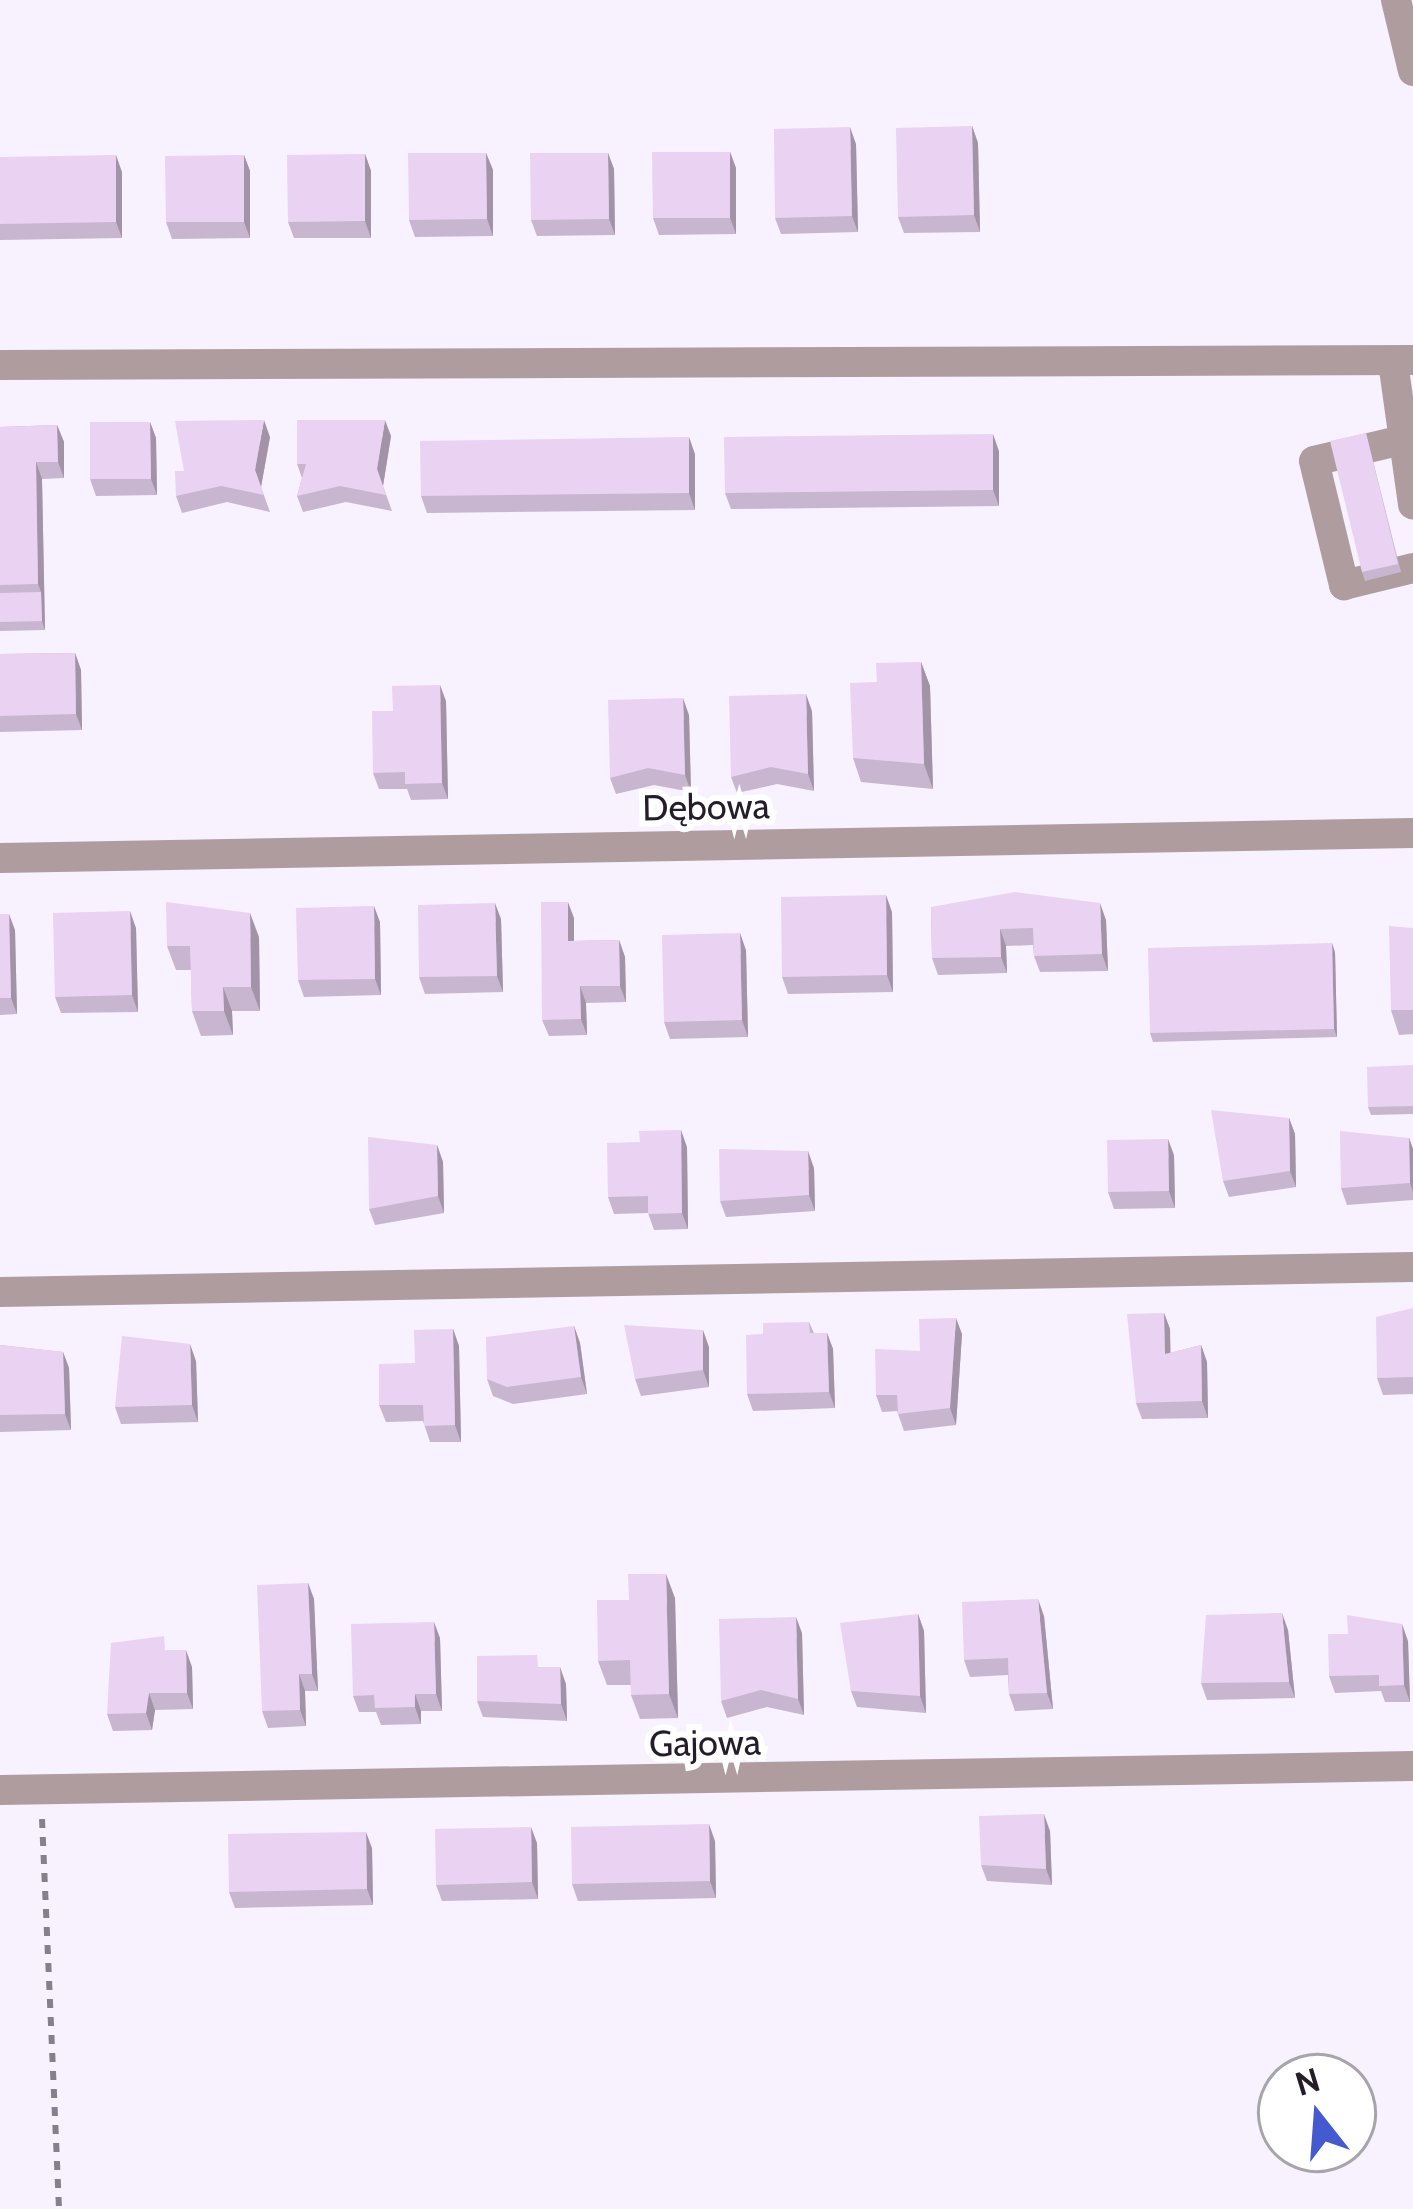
<!DOCTYPE html>
<meta charset="utf-8">
<style>
body{margin:0}
#map{position:relative;width:1413px;height:2209px;overflow:hidden;background:#f8f1ff;font-family:Cabin,sans-serif}
div>[style]{position:absolute}
.path>*{height:6px;margin-top:-3px;transform-origin:0;background:repeating-linear-gradient(90deg,#867f8c 0 9px,transparent 0 18px)}
.minor>*{height:30px;margin:-15px;padding:0 15px;transform-origin:15px;border-radius:15px;background:#af9c9f}
.wall>*{inset:0;background:#c8b5d0}
.shaded-wall>*{inset:0;background:#a393a9}
.building>*{inset:0;background:#e9d2f2}
span{translate:-50% -50%;white-space:nowrap;text-align:center;line-height:1.15;-webkit-text-stroke:12px #fff;paint-order:stroke}
.street-label{font-size:36px;color:#241d29}
.north{position:absolute;left:1257px;top:2053px;width:120px;height:120px;box-sizing:border-box;background:#fff;border:3px solid #a7a5a9;border-radius:50%;rotate:343deg;font-size:33px;font-weight:700;line-height:48px;text-align:center;color:#241d29}
.north::after{content:'';display:block;margin:auto;width:42px;height:54px;background:#455ace;clip-path:polygon(50% 0,100% 100%,50% 72%,0 100%)}
</style>
<div id="map">
<div class="path">
<i style="left:42px;top:1819px;width:390px;rotate:87.5deg"></i>
</div>
<div class="minor">
<i style="left:1396px;top:0;width:73px;rotate:76.5deg"></i>
<i style="left:1393px;top:362px;width:144px;rotate:82deg"></i>
<i style="left:0;top:365px;width:1413px;rotate:-0.2deg"></i>
<i style="left:1398px;top:441px;width:86px;rotate:166.6deg"></i>
<i style="left:1314px;top:461px;width:128px;rotate:76.4deg"></i>
<i style="left:1344px;top:585px;width:71px;rotate:-13.8deg"></i>
<i style="left:0;top:858px;width:1413px;rotate:-1.01deg"></i>
<i style="left:0;top:1292px;width:1413px;rotate:-1.01deg"></i>
<i style="left:0;top:1790px;width:1413px;rotate:-0.97deg"></i>
</div>
<div class="wall">
<i style="clip-path:polygon(972px 126px,978px 143px,980px 232px,904px 233px,898px 217px)"></i>
<i style="clip-path:polygon(856px 144px,858px 232px,781px 234px,775px 218px)"></i>
<i style="clip-path:polygon(730px 152px,736px 168px,736px 234px,659px 235px,653px 218px)"></i>
<i style="clip-path:polygon(486px 153px,493px 170px,493px 236px,415px 237px,409px 220px)"></i>
<i style="clip-path:polygon(608px 153px,614px 169px,615px 235px,537px 236px,531px 220px)"></i>
<i style="clip-path:polygon(365px 154px,371px 171px,371px 238px,294px 238px,288px 222px)"></i>
<i style="clip-path:polygon(244px 155px,250px 171px,250px 238px,172px 239px,166px 222px)"></i>
<i style="clip-path:polygon(0 157px,122px 172px,122px 238px,0 240px)"></i>
<i style="clip-path:polygon(150px 422px,156px 438px,157px 495px,96px 496px,90px 479px)"></i>
<i style="clip-path:polygon(57px 425px,64px 442px,64px 478px,42px 479px,45px 630px,0 631px,0 427px)"></i>
<i style="clip-path:polygon(1366px 433px,1401px 572px,1365px 581px,1362px 572px)"></i>
<i style="clip-path:polygon(391px 436px,383px 486px,392px 511px,346px 502px,303px 512px,297px 496px,302px 478px,297px 464px)"></i>
<i style="clip-path:polygon(270px 437px,261px 487px,270px 512px,227px 502px,182px 513px,176px 496px,184px 471px)"></i>
<i style="clip-path:polygon(999px 451px,999px 506px,731px 509px,725px 493px)"></i>
<i style="clip-path:polygon(695px 454px,695px 510px,427px 513px,421px 496px)"></i>
<i style="clip-path:polygon(75px 653px,81px 670px,82px 730px,0 732px,0 654px)"></i>
<i style="clip-path:polygon(921px 662px,930px 686px,933px 789px,861px 782px,853px 758px,877px 682px)"></i>
<i style="clip-path:polygon(446px 701px,448px 799px,411px 800px,407px 789px,379px 789px,373px 773px,393px 711px)"></i>
<i style="clip-path:polygon(812px 711px,814px 791px,777px 784px,737px 793px,731px 777px)"></i>
<i style="clip-path:polygon(689px 715px,691px 792px,654px 785px,616px 794px,610px 778px)"></i>
<i style="clip-path:polygon(931px 907px,1106px 920px,1108px 971px,1040px 972px,1034px 956px,1033px 945px,1006px 946px,1007px 973px,938px 975px,932px 958px)"></i>
<i style="clip-path:polygon(892px 912px,893px 992px,788px 994px,782px 977px)"></i>
<i style="clip-path:polygon(0 914px,15px 930px,17px 1014px,0 1015px)"></i>
<i style="clip-path:polygon(574px 918px,574px 941px,619px 940px,625px 957px,626px 1002px,586px 1003px,587px 1035px,549px 1036px,542px 1020px)"></i>
<i style="clip-path:polygon(501px 919px,503px 992px,425px 994px,419px 977px)"></i>
<i style="clip-path:polygon(380px 922px,381px 995px,304px 997px,298px 980px)"></i>
<i style="clip-path:polygon(136px 928px,138px 1012px,61px 1013px,55px 997px)"></i>
<i style="clip-path:polygon(1413px 928px,1413px 1034px,1399px 1035px,1391px 1010px)"></i>
<i style="clip-path:polygon(259px 937px,260px 1011px,232px 1011px,233px 1035px,201px 1036px,192px 1011px,191px 970px,176px 970px,167px 946px)"></i>
<i style="clip-path:polygon(746px 950px,748px 1037px,670px 1039px,664px 1022px)"></i>
<i style="clip-path:polygon(1335px 952px,1337px 1037px,1153px 1042px,1150px 1033px)"></i>
<i style="clip-path:polygon(1413px 1065px,1413px 1114px,1371px 1115px,1368px 1107px)"></i>
<i style="clip-path:polygon(1289px 1118px,1295px 1134px,1296px 1187px,1229px 1197px,1223px 1181px)"></i>
<i style="clip-path:polygon(1409px 1138px,1413px 1149px,1413px 1200px,1347px 1205px,1341px 1188px)"></i>
<i style="clip-path:polygon(437px 1145px,443px 1162px,444px 1213px,375px 1225px,369px 1209px)"></i>
<i style="clip-path:polygon(687px 1147px,688px 1229px,654px 1230px,648px 1213px,614px 1214px,608px 1197px)"></i>
<i style="clip-path:polygon(1174px 1155px,1175px 1208px,1114px 1209px,1108px 1192px)"></i>
<i style="clip-path:polygon(814px 1168px,815px 1211px,726px 1217px,720px 1201px)"></i>
<i style="clip-path:polygon(1413px 1308px,1413px 1394px,1383px 1395px,1377px 1378px)"></i>
<i style="clip-path:polygon(1164px 1313px,1170px 1329px,1170px 1353px,1201px 1345px,1207px 1362px,1208px 1418px,1142px 1419px,1136px 1403px)"></i>
<i style="clip-path:polygon(809px 1322px,814px 1333px,827px 1333px,833px 1349px,835px 1408px,753px 1411px,747px 1394px,763px 1334px)"></i>
<i style="clip-path:polygon(574px 1326px,580px 1343px,587px 1394px,513px 1404px,493px 1396px,487px 1379px)"></i>
<i style="clip-path:polygon(453px 1329px,459px 1346px,461px 1442px,430px 1442px,423px 1421px,386px 1422px,379px 1405px)"></i>
<i style="clip-path:polygon(962px 1334px,956px 1425px,904px 1431px,897px 1411px,882px 1412px,876px 1395px,920px 1351px)"></i>
<i style="clip-path:polygon(0 1345px,63px 1352px,69px 1368px,71px 1430px,0 1432px)"></i>
<i style="clip-path:polygon(709px 1347px,709px 1387px,641px 1396px,635px 1379px)"></i>
<i style="clip-path:polygon(196px 1361px,198px 1422px,121px 1424px,115px 1407px)"></i>
<i style="clip-path:polygon(308px 1583px,314px 1599px,318px 1691px,305px 1691px,306px 1726px,268px 1728px,262px 1711px)"></i>
<i style="clip-path:polygon(675px 1598px,678px 1718px,640px 1719px,631px 1695px,631px 1685px,607px 1685px,598px 1661px)"></i>
<i style="clip-path:polygon(918px 1614px,924px 1631px,926px 1713px,857px 1707px,851px 1691px)"></i>
<i style="clip-path:polygon(1044px 1616px,1053px 1709px,1015px 1711px,1009px 1694px,1008px 1675px,970px 1677px,964px 1660px)"></i>
<i style="clip-path:polygon(1288px 1630px,1295px 1698px,1207px 1700px,1201px 1683px)"></i>
<i style="clip-path:polygon(802px 1633px,804px 1715px,767px 1707px,727px 1718px,721px 1701px)"></i>
<i style="clip-path:polygon(440px 1638px,442px 1711px,421px 1711px,421px 1724px,381px 1725px,376px 1712px,359px 1712px,353px 1696px)"></i>
<i style="clip-path:polygon(1408px 1641px,1410px 1702px,1385px 1702px,1381px 1691px,1335px 1693px,1329px 1676px)"></i>
<i style="clip-path:polygon(170px 1650px,192px 1667px,193px 1709px,155px 1710px,152px 1730px,113px 1731px,107px 1714px)"></i>
<i style="clip-path:polygon(542px 1667px,566px 1684px,567px 1721px,483px 1717px,477px 1701px)"></i>
<i style="clip-path:polygon(1050px 1831px,1052px 1885px,987px 1881px,981px 1865px)"></i>
<i style="clip-path:polygon(715px 1841px,716px 1898px,578px 1901px,572px 1884px)"></i>
<i style="clip-path:polygon(537px 1843px,538px 1899px,442px 1901px,436px 1885px)"></i>
<i style="clip-path:polygon(372px 1848px,373px 1905px,235px 1908px,229px 1892px)"></i>
</div>
<div class="shaded-wall">
<i style="clip-path:polygon(972px 126px,978px 143px,980px 232px,974px 215px)"></i>
<i style="clip-path:polygon(850px 127px,856px 144px,858px 232px,852px 216px)"></i>
<i style="clip-path:polygon(730px 152px,736px 168px,736px 234px,730px 218px)"></i>
<i style="clip-path:polygon(486px 153px,493px 170px,493px 236px,487px 219px)"></i>
<i style="clip-path:polygon(608px 153px,614px 169px,615px 235px,609px 219px)"></i>
<i style="clip-path:polygon(365px 154px,371px 171px,371px 238px,365px 221px)"></i>
<i style="clip-path:polygon(116px 155px,122px 172px,122px 238px,116px 222px)"></i>
<i style="clip-path:polygon(244px 155px,250px 171px,250px 238px,244px 222px)"></i>
<i style="clip-path:polygon(264px 420px,270px 437px,261px 487px,255px 470px)"></i>
<i style="clip-path:polygon(385px 420px,391px 436px,383px 486px,377px 469px)"></i>
<i style="clip-path:polygon(150px 422px,156px 438px,157px 495px,151px 479px)"></i>
<i style="clip-path:polygon(57px 425px,64px 442px,64px 478px,58px 462px)"></i>
<i style="clip-path:polygon(993px 434px,999px 451px,999px 506px,993px 490px)"></i>
<i style="clip-path:polygon(689px 437px,695px 454px,695px 510px,689px 493px)"></i>
<i style="clip-path:polygon(36px 462px,42px 479px,45px 630px,42px 621px,41px 592px,38px 584px)"></i>
<i style="clip-path:polygon(75px 653px,81px 670px,82px 730px,76px 714px)"></i>
<i style="clip-path:polygon(921px 662px,930px 686px,933px 789px,924px 764px)"></i>
<i style="clip-path:polygon(440px 685px,446px 701px,448px 799px,442px 783px)"></i>
<i style="clip-path:polygon(806px 694px,812px 711px,814px 791px,808px 774px)"></i>
<i style="clip-path:polygon(683px 698px,689px 715px,691px 792px,685px 775px)"></i>
<i style="clip-path:polygon(886px 895px,892px 912px,893px 992px,887px 975px)"></i>
<i style="clip-path:polygon(568px 902px,574px 918px,574px 957px,568px 941px)"></i>
<i style="clip-path:polygon(495px 903px,501px 919px,503px 992px,497px 976px)"></i>
<i style="clip-path:polygon(1100px 903px,1106px 920px,1108px 971px,1102px 954px)"></i>
<i style="clip-path:polygon(374px 906px,380px 922px,381px 995px,375px 979px)"></i>
<i style="clip-path:polygon(130px 911px,136px 928px,138px 1012px,132px 995px)"></i>
<i style="clip-path:polygon(250px 913px,259px 937px,260px 1011px,251px 987px)"></i>
<i style="clip-path:polygon(9px 914px,15px 930px,17px 1014px,11px 998px)"></i>
<i style="clip-path:polygon(1000px 929px,1006px 946px,1007px 973px,1001px 957px)"></i>
<i style="clip-path:polygon(740px 933px,746px 950px,748px 1037px,742px 1020px)"></i>
<i style="clip-path:polygon(619px 940px,625px 957px,626px 1002px,620px 986px)"></i>
<i style="clip-path:polygon(1332px 943px,1335px 952px,1337px 1037px,1334px 1029px)"></i>
<i style="clip-path:polygon(580px 986px,586px 1003px,587px 1035px,581px 1019px)"></i>
<i style="clip-path:polygon(223px 987px,232px 1011px,233px 1035px,224px 1011px)"></i>
<i style="clip-path:polygon(1289px 1118px,1295px 1134px,1296px 1187px,1290px 1171px)"></i>
<i style="clip-path:polygon(681px 1130px,687px 1147px,688px 1229px,682px 1213px)"></i>
<i style="clip-path:polygon(1409px 1138px,1413px 1149px,1413px 1192px,1410px 1183px)"></i>
<i style="clip-path:polygon(1168px 1139px,1174px 1155px,1175px 1208px,1169px 1191px)"></i>
<i style="clip-path:polygon(437px 1145px,443px 1162px,444px 1213px,438px 1196px)"></i>
<i style="clip-path:polygon(808px 1151px,814px 1168px,815px 1211px,809px 1195px)"></i>
<i style="clip-path:polygon(1164px 1313px,1170px 1329px,1171px 1371px,1165px 1354px)"></i>
<i style="clip-path:polygon(956px 1318px,962px 1334px,956px 1425px,950px 1408px)"></i>
<i style="clip-path:polygon(574px 1326px,580px 1343px,587px 1394px,581px 1377px)"></i>
<i style="clip-path:polygon(453px 1329px,459px 1346px,461px 1442px,455px 1425px)"></i>
<i style="clip-path:polygon(703px 1330px,709px 1347px,709px 1387px,703px 1370px)"></i>
<i style="clip-path:polygon(827px 1333px,833px 1349px,835px 1408px,829px 1392px)"></i>
<i style="clip-path:polygon(190px 1344px,196px 1361px,198px 1422px,192px 1405px)"></i>
<i style="clip-path:polygon(1201px 1345px,1207px 1362px,1208px 1418px,1202px 1401px)"></i>
<i style="clip-path:polygon(63px 1352px,69px 1368px,71px 1430px,65px 1414px)"></i>
<i style="clip-path:polygon(666px 1574px,675px 1598px,678px 1718px,669px 1694px)"></i>
<i style="clip-path:polygon(308px 1583px,314px 1599px,318px 1691px,312px 1674px)"></i>
<i style="clip-path:polygon(1038px 1599px,1044px 1616px,1053px 1709px,1047px 1693px)"></i>
<i style="clip-path:polygon(1282px 1613px,1288px 1630px,1295px 1698px,1289px 1682px)"></i>
<i style="clip-path:polygon(918px 1614px,924px 1631px,926px 1713px,920px 1696px)"></i>
<i style="clip-path:polygon(796px 1617px,802px 1633px,804px 1715px,798px 1699px)"></i>
<i style="clip-path:polygon(434px 1622px,440px 1638px,442px 1711px,436px 1694px)"></i>
<i style="clip-path:polygon(1402px 1624px,1408px 1641px,1410px 1702px,1404px 1685px)"></i>
<i style="clip-path:polygon(186px 1650px,192px 1667px,193px 1709px,187px 1693px)"></i>
<i style="clip-path:polygon(560px 1667px,566px 1684px,567px 1721px,561px 1704px)"></i>
<i style="clip-path:polygon(299px 1674px,305px 1691px,306px 1726px,300px 1710px)"></i>
<i style="clip-path:polygon(149px 1693px,155px 1710px,152px 1730px,146px 1713px)"></i>
<i style="clip-path:polygon(415px 1694px,421px 1711px,421px 1724px,415px 1707px)"></i>
<i style="clip-path:polygon(1044px 1814px,1050px 1831px,1052px 1885px,1046px 1869px)"></i>
<i style="clip-path:polygon(709px 1824px,715px 1841px,716px 1898px,710px 1881px)"></i>
<i style="clip-path:polygon(531px 1827px,537px 1843px,538px 1899px,532px 1882px)"></i>
<i style="clip-path:polygon(366px 1832px,372px 1848px,373px 1905px,367px 1889px)"></i>
</div>
<div class="building">
<i style="clip-path:polygon(972px 126px,974px 215px,898px 217px,896px 128px)"></i>
<i style="clip-path:polygon(850px 127px,852px 216px,775px 218px,774px 129px)"></i>
<i style="clip-path:polygon(652px 152px,730px 152px,730px 218px,653px 218px)"></i>
<i style="clip-path:polygon(408px 153px,486px 153px,487px 219px,409px 220px)"></i>
<i style="clip-path:polygon(530px 153px,608px 153px,609px 219px,531px 220px)"></i>
<i style="clip-path:polygon(365px 154px,365px 221px,288px 222px,287px 155px)"></i>
<i style="clip-path:polygon(116px 155px,116px 222px,0 224px,0 157px)"></i>
<i style="clip-path:polygon(244px 155px,244px 222px,166px 222px,165px 156px)"></i>
<i style="clip-path:polygon(264px 420px,255px 470px,264px 495px,221px 486px,176px 496px,175px 471px,184px 471px,175px 421px)"></i>
<i style="clip-path:polygon(297px 420px,385px 420px,377px 469px,386px 495px,340px 486px,297px 496px,306px 464px,297px 464px)"></i>
<i style="clip-path:polygon(90px 422px,150px 422px,151px 479px,90px 479px)"></i>
<i style="clip-path:polygon(57px 425px,58px 462px,36px 462px,38px 584px,0 585px,0 427px)"></i>
<i style="clip-path:polygon(1366px 433px,1398px 564px,1362px 572px,1330px 441px)"></i>
<i style="clip-path:polygon(993px 434px,993px 490px,725px 493px,724px 437px)"></i>
<i style="clip-path:polygon(689px 437px,689px 493px,421px 496px,420px 441px)"></i>
<i style="clip-path:polygon(41px 592px,42px 621px,0 622px,0 593px)"></i>
<i style="clip-path:polygon(75px 653px,76px 714px,0 716px,0 654px)"></i>
<i style="clip-path:polygon(921px 662px,924px 764px,853px 758px,850px 683px,877px 682px,876px 663px)"></i>
<i style="clip-path:polygon(440px 685px,442px 783px,405px 784px,405px 772px,373px 773px,372px 711px,393px 711px,392px 686px)"></i>
<i style="clip-path:polygon(806px 694px,808px 774px,771px 767px,731px 777px,729px 696px)"></i>
<i style="clip-path:polygon(683px 698px,685px 775px,648px 768px,610px 778px,608px 700px)"></i>
<i style="clip-path:polygon(1015px 892px,1100px 903px,1102px 954px,1034px 956px,1033px 928px,1000px 929px,1001px 957px,932px 958px,931px 907px)"></i>
<i style="clip-path:polygon(886px 895px,887px 975px,782px 977px,781px 897px)"></i>
<i style="clip-path:polygon(166px 902px,250px 913px,251px 987px,223px 987px,224px 1011px,192px 1011px,190px 946px,167px 946px)"></i>
<i style="clip-path:polygon(541px 902px,568px 902px,568px 941px,619px 940px,620px 986px,580px 986px,581px 1019px,542px 1020px)"></i>
<i style="clip-path:polygon(495px 903px,497px 976px,419px 977px,418px 905px)"></i>
<i style="clip-path:polygon(374px 906px,375px 979px,298px 980px,296px 908px)"></i>
<i style="clip-path:polygon(130px 911px,132px 995px,55px 997px,53px 913px)"></i>
<i style="clip-path:polygon(0 914px,9px 914px,11px 998px,0 998px)"></i>
<i style="clip-path:polygon(1389px 926px,1413px 928px,1413px 1010px,1391px 1010px)"></i>
<i style="clip-path:polygon(740px 933px,742px 1020px,664px 1022px,662px 935px)"></i>
<i style="clip-path:polygon(1332px 943px,1334px 1029px,1150px 1033px,1148px 948px)"></i>
<i style="clip-path:polygon(1413px 1065px,1413px 1106px,1368px 1107px,1367px 1067px)"></i>
<i style="clip-path:polygon(1211px 1110px,1289px 1118px,1290px 1171px,1223px 1181px)"></i>
<i style="clip-path:polygon(681px 1130px,682px 1213px,648px 1214px,648px 1196px,608px 1197px,607px 1143px,640px 1142px,639px 1131px)"></i>
<i style="clip-path:polygon(1340px 1131px,1409px 1138px,1410px 1183px,1341px 1188px)"></i>
<i style="clip-path:polygon(368px 1137px,437px 1145px,438px 1196px,369px 1209px)"></i>
<i style="clip-path:polygon(1168px 1139px,1169px 1191px,1108px 1192px,1107px 1140px)"></i>
<i style="clip-path:polygon(719px 1149px,808px 1151px,809px 1195px,720px 1201px)"></i>
<i style="clip-path:polygon(1413px 1308px,1413px 1377px,1377px 1378px,1376px 1317px)"></i>
<i style="clip-path:polygon(1164px 1313px,1165px 1354px,1201px 1345px,1202px 1401px,1136px 1403px,1127px 1314px)"></i>
<i style="clip-path:polygon(956px 1318px,950px 1408px,898px 1414px,897px 1395px,876px 1395px,875px 1349px,920px 1351px,919px 1319px)"></i>
<i style="clip-path:polygon(809px 1322px,810px 1333px,827px 1333px,829px 1392px,747px 1394px,746px 1335px,763px 1334px,763px 1323px)"></i>
<i style="clip-path:polygon(624px 1325px,703px 1330px,703px 1370px,635px 1379px)"></i>
<i style="clip-path:polygon(574px 1326px,581px 1377px,507px 1387px,487px 1379px,486px 1337px)"></i>
<i style="clip-path:polygon(453px 1329px,455px 1425px,424px 1426px,423px 1405px,379px 1405px,379px 1364px,415px 1363px,414px 1330px)"></i>
<i style="clip-path:polygon(122px 1336px,190px 1344px,192px 1405px,115px 1407px)"></i>
<i style="clip-path:polygon(0 1345px,63px 1352px,65px 1414px,0 1415px)"></i>
<i style="clip-path:polygon(628px 1574px,666px 1574px,669px 1694px,631px 1695px,630px 1660px,598px 1661px,597px 1600px,629px 1600px)"></i>
<i style="clip-path:polygon(308px 1583px,312px 1674px,299px 1674px,300px 1710px,262px 1711px,257px 1585px)"></i>
<i style="clip-path:polygon(1038px 1599px,1047px 1693px,1009px 1694px,1008px 1658px,964px 1660px,962px 1602px)"></i>
<i style="clip-path:polygon(1282px 1613px,1289px 1682px,1201px 1683px,1206px 1615px)"></i>
<i style="clip-path:polygon(918px 1614px,920px 1696px,851px 1691px,840px 1623px)"></i>
<i style="clip-path:polygon(1347px 1615px,1402px 1624px,1404px 1685px,1379px 1686px,1379px 1675px,1329px 1676px,1328px 1634px,1348px 1634px)"></i>
<i style="clip-path:polygon(796px 1617px,798px 1699px,761px 1690px,721px 1701px,719px 1619px)"></i>
<i style="clip-path:polygon(434px 1622px,436px 1694px,415px 1694px,415px 1707px,375px 1708px,374px 1695px,353px 1696px,351px 1624px)"></i>
<i style="clip-path:polygon(164px 1636px,165px 1650px,186px 1650px,187px 1693px,149px 1693px,146px 1713px,107px 1714px,111px 1643px)"></i>
<i style="clip-path:polygon(537px 1655px,538px 1667px,560px 1667px,561px 1704px,477px 1701px,477px 1656px)"></i>
<i style="clip-path:polygon(1044px 1814px,1046px 1869px,981px 1865px,979px 1816px)"></i>
<i style="clip-path:polygon(709px 1824px,710px 1881px,572px 1884px,571px 1827px)"></i>
<i style="clip-path:polygon(531px 1827px,532px 1882px,436px 1885px,435px 1829px)"></i>
<i style="clip-path:polygon(366px 1832px,367px 1889px,229px 1892px,228px 1834px)"></i>
</div>
<div class="street-label">
<span style="left:706px;top:807px;rotate:-1deg">Dębowa</span>
<span style="left:705px;top:1743px;rotate:-1deg">Gajowa</span>
</div>
<div class="north">N</div>
</div>
